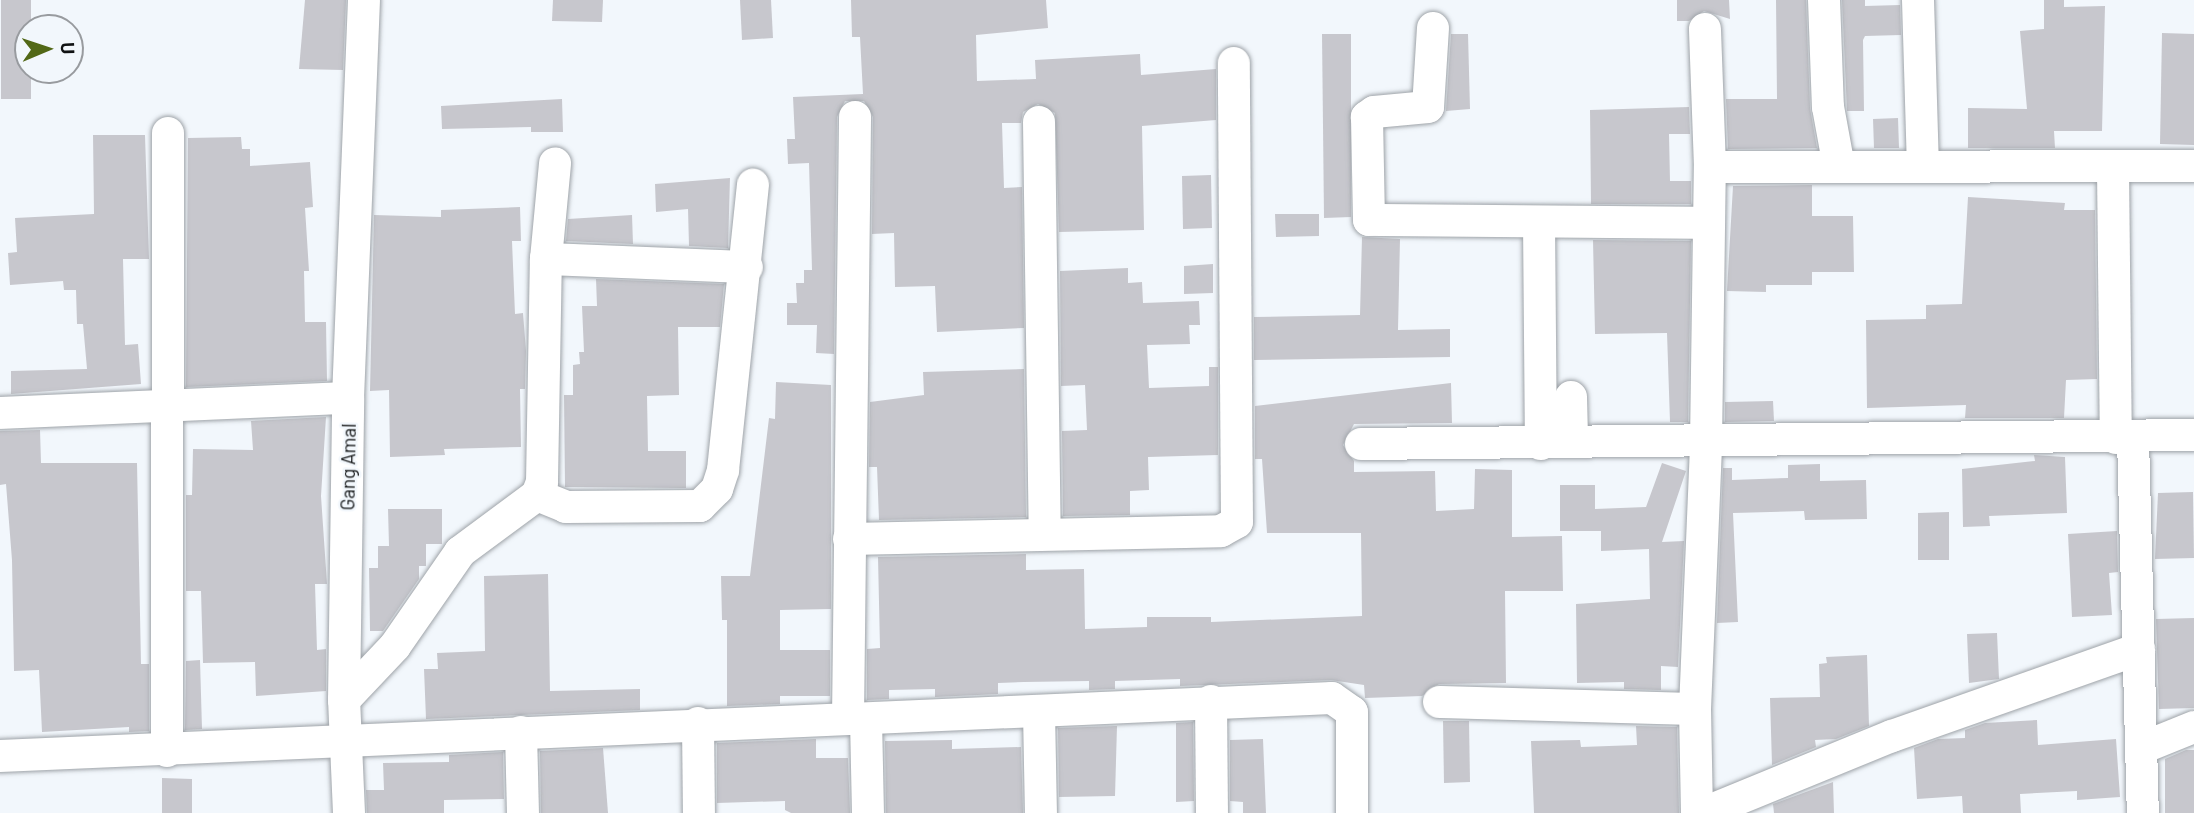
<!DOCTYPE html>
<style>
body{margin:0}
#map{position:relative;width:2194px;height:813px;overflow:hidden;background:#f2f7fc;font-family:Barlow,sans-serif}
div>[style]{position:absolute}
.building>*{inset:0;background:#c7c7cd}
.roads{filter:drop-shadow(0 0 2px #9ea3a8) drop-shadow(0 0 2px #9ea3a8)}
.minor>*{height:32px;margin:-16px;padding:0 16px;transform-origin:16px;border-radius:16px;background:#fff}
span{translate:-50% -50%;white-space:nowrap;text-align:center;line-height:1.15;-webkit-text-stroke:5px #f2f7fc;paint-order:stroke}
.street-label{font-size:19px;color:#101213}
.north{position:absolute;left:14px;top:14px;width:70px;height:70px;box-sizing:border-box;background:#f2f7fc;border:2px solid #989b9f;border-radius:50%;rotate:88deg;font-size:19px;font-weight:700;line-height:28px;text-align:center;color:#101213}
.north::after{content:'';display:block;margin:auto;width:24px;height:32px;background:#526817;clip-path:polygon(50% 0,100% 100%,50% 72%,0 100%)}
</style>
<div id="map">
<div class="building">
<i style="clip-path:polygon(1px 0,31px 0,31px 99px,1px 99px)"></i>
<i style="clip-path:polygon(305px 0,346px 0,343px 70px,299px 69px)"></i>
<i style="clip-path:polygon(553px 0,603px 0,602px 22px,552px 21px)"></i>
<i style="clip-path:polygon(740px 0,771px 0,773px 38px,742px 40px)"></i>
<i style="clip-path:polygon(851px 0,1046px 0,1048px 28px,976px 35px,977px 81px,1036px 79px,1035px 60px,1140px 54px,1141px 75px,1216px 69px,1216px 120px,1142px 126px,1144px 230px,1059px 232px,1055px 113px,1038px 104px,1023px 112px,1021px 123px,1002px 123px,1004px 188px,1022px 187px,1024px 328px,937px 332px,935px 286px,895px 287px,894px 233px,872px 234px,873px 117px,864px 101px,845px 101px,837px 117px,834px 354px,816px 353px,817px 325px,787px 325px,787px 303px,797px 303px,796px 283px,804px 283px,804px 270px,812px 270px,809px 163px,788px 164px,787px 139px,795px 139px,793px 97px,863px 94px,860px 37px,852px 37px)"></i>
<i style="clip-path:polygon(1677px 0,1729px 0,1730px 19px,1704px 11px,1689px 21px,1677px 21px)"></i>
<i style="clip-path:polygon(1776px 0,1806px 0,1810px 108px,1817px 148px,1728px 149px,1726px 99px,1777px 99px)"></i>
<i style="clip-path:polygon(1842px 0,1865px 0,1865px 6px,1900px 5px,1901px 35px,1865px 36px,1863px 40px,1864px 111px,1847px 111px)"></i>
<i style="clip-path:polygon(2044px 0,2064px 0,2064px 7px,2105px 6px,2102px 131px,2054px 131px,2055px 148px,1968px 148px,1968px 108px,2027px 109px,2020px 31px,2044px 29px)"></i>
<i style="clip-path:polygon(2162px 33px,2194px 34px,2194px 145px,2160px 144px)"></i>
<i style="clip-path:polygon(1322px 34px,1351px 34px,1351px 217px,1324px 218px)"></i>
<i style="clip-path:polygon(1451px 34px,1468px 34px,1470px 109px,1446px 111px)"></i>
<i style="clip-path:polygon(562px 99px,563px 132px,531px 132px,531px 127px,442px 129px,441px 106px)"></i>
<i style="clip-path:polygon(1689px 107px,1690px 134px,1669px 134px,1670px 181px,1691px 181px,1691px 204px,1591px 204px,1590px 110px)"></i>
<i style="clip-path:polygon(1898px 118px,1899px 148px,1874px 148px,1873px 119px)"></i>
<i style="clip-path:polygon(93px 135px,145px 135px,149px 259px,123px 259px,125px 345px,138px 344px,141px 384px,11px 394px,11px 371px,87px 369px,83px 324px,77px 324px,76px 290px,64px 290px,63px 281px,10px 285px,8px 253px,17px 252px,15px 218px,94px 214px)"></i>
<i style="clip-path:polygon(241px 137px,242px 149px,250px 149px,250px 166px,310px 162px,313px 207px,305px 208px,309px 271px,304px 271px,305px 322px,326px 322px,327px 381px,186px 387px,188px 138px)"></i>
<i style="clip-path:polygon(1211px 175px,1212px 228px,1183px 229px,1182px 176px)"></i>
<i style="clip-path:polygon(730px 178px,728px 248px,689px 246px,688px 209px,656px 212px,655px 184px)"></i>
<i style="clip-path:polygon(1812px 185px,1812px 216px,1853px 216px,1854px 272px,1812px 272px,1812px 285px,1766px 285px,1766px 292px,1727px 291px,1733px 186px)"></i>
<i style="clip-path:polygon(1968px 197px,2065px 203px,2064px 210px,2095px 210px,2097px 379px,2066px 380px,2064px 418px,1965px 418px,1966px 405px,1867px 408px,1866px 320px,1926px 319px,1926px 305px,1962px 304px)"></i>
<i style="clip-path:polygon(520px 207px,521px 241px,512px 241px,515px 314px,523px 313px,526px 351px,525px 389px,520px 389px,521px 447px,444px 449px,445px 455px,390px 457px,389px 390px,370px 391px,374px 215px,441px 217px,441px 210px)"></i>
<i style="clip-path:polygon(1275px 214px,1319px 214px,1319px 236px,1276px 237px)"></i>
<i style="clip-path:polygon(632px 215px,633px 244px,566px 241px,568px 219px)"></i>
<i style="clip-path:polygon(1362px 237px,1400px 239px,1398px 330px,1450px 329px,1450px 357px,1254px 360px,1254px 317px,1360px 315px)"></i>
<i style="clip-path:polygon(1593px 240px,1691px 241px,1688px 422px,1670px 422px,1667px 333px,1595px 334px)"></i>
<i style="clip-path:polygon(1213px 264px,1213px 293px,1184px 294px,1184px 266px)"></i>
<i style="clip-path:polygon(1128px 268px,1128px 283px,1142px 282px,1143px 303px,1199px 301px,1200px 325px,1189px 325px,1190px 344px,1147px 345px,1149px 388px,1209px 386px,1209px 367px,1218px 367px,1218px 455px,1148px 457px,1149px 490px,1130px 491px,1130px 515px,1063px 516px,1062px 431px,1087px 430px,1085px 385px,1061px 386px,1060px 271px)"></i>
<i style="clip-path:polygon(596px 279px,724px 284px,720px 327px,678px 327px,679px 395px,647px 396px,648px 451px,686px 451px,686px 488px,565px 487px,564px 395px,573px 395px,573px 365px,580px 364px,579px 352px,584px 352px,582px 306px,597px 306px)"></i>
<i style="clip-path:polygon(1024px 369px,1026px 517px,879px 520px,877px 467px,869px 467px,870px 402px,924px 395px,923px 372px)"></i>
<i style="clip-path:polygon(776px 382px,831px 385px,831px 609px,780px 610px,780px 650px,830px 650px,830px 696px,780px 696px,780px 704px,727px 706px,727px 620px,722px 620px,721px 576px,750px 576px,769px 418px,775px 419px)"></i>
<i style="clip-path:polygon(1451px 383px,1452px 423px,1354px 424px,1343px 445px,1354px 461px,1354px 472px,1435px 471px,1436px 511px,1474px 509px,1475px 469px,1512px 470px,1512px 537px,1562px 536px,1563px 591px,1505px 591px,1506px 683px,1439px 684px,1422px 696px,1365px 698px,1364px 685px,1331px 680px,1180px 686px,1180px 679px,1115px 681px,1115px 689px,1089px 690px,1089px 681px,1024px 682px,998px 683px,998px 694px,935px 697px,935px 689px,889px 690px,889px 699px,867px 700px,867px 649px,880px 648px,878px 557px,1026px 554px,1026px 570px,1084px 569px,1085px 629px,1147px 627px,1147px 617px,1211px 617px,1211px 622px,1362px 616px,1361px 533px,1267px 533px,1262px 459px,1255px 459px,1255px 406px)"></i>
<i style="clip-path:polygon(1773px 401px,1774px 421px,1725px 422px,1725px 402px)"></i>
<i style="clip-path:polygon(326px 417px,321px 496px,327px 584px,315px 584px,317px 650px,326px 649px,326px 691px,256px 696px,255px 662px,203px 663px,201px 591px,186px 591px,186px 495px,192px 495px,193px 449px,253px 450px,251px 421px)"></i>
<i style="clip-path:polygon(40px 430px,41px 463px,137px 463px,141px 664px,149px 664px,149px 731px,129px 732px,129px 727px,42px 732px,39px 670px,14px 671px,12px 560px,6px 484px,0 485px,0 431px)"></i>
<i style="clip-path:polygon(2034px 455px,2065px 457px,2067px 513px,1989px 516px,1990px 526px,1963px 527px,1962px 469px,2035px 461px)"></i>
<i style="clip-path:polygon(1662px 463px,1686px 471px,1662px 542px,1684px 541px,1678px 667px,1661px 666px,1661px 690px,1624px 689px,1624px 682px,1577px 683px,1576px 604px,1650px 599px,1649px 549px,1601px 551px,1601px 531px,1560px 531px,1560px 485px,1595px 485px,1595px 509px,1646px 507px)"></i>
<i style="clip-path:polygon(1820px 464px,1820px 481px,1866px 480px,1867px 519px,1805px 520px,1804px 511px,1733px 513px,1738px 622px,1717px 623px,1723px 468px,1732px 468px,1732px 480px,1788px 478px,1788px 465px)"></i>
<i style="clip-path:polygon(2193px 492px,2194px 558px,2155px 559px,2158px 493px)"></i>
<i style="clip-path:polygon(388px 509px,442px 509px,442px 544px,426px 544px,426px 566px,419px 566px,419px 579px,383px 631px,370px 631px,369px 568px,378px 568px,378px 546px,389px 546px)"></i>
<i style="clip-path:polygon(1949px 512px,1949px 560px,1918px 560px,1918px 513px)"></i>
<i style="clip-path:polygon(2117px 531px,2118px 572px,2109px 573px,2112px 615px,2072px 617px,2068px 534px)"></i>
<i style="clip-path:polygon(548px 574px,550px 691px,640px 689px,640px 710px,426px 719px,424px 669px,438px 669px,437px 653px,485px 651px,484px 576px)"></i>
<i style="clip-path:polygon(2194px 618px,2194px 708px,2159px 709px,2156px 619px)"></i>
<i style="clip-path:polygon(1997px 633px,1999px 679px,1969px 683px,1967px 634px)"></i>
<i style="clip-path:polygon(1867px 655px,1869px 726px,1836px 739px,1815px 740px,1816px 747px,1772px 765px,1770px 698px,1820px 697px,1819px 664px,1827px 663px,1826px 657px)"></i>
<i style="clip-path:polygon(200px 660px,202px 729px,185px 730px,186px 661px)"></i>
<i style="clip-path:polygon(2037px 720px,2038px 745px,2116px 739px,2120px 797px,2077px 800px,2077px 791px,2020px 794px,2021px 813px,1963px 813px,1962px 796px,1917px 799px,1914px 748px,1938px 739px,1965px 738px,1965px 730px,1985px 723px)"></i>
<i style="clip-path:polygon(1443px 721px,1469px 721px,1470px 782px,1444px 783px)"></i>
<i style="clip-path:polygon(1193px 722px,1194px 801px,1176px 802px,1176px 723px)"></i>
<i style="clip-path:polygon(1117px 726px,1115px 796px,1059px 797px,1058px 728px)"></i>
<i style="clip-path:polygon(1636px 726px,1677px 727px,1679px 813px,1534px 813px,1531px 741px,1580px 740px,1581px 747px,1637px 745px)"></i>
<i style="clip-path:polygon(816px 739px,816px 758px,848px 758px,850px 813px,791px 813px,785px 810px,785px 801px,717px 803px,717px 743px)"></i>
<i style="clip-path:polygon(1263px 739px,1266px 813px,1243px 813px,1243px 802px,1230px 801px,1230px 740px)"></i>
<i style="clip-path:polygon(952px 740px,952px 749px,1021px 747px,1023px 813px,886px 813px,885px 741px)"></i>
<i style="clip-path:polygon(603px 748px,608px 813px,541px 813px,540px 751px)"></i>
<i style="clip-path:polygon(2186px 750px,2194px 750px,2194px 813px,2165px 813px,2165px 759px)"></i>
<i style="clip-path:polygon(503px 752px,504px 799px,444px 800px,444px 813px,367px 813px,366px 790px,384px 790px,383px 763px,449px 762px,449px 755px)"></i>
<i style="clip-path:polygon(162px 778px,192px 779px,192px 813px,162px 813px)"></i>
<i style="clip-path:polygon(1833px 782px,1834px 813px,1774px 813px,1773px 804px)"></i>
</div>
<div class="roads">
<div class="minor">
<i style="left:1824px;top:0;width:107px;rotate:87.9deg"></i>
<i style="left:1828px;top:107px;width:61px;rotate:79.6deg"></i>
<i style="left:1918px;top:0;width:167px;rotate:88.3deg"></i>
<i style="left:1433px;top:28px;width:79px;rotate:93.6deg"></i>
<i style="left:1428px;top:107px;width:54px;rotate:174.7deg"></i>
<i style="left:1374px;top:112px;width:9px;rotate:144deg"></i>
<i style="left:1367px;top:117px;width:103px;rotate:88.9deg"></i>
<i style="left:1369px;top:220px;width:338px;rotate:0.5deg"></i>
<i style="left:1039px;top:122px;width:410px;rotate:89.2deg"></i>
<i style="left:1710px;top:167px;width:484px;rotate:-0.1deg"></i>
<i style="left:2113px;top:168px;width:270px;rotate:89.4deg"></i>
<i style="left:1539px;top:222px;width:222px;rotate:89.5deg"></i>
<i style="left:546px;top:259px;width:201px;rotate:2.3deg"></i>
<i style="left:1571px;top:397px;width:42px;rotate:88.6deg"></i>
<i style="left:0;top:413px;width:348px;rotate:-2.5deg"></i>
<i style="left:2133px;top:438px;width:375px;rotate:88.5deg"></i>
<i style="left:1361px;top:444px;width:833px;rotate:-0.62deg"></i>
<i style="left:537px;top:495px;width:31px;rotate:22deg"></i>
<i style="left:566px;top:507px;width:134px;rotate:-0.4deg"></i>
<i style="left:700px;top:506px;width:24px;rotate:-45deg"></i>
<i style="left:717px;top:489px;width:20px;rotate:-72deg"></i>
<i style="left:723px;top:470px;width:287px;rotate:-84deg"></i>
<i style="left:849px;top:539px;width:372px;rotate:-1.2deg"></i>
<i style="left:1221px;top:531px;width:18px;rotate:-29deg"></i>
<i style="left:1237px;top:522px;width:459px;rotate:-90.4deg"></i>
<i style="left:344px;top:700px;width:74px;rotate:-46.6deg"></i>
<i style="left:395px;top:646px;width:114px;rotate:-55.3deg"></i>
<i style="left:460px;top:552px;width:96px;rotate:-36.5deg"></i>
<i style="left:537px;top:495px;width:14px;rotate:-69deg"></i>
<i style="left:542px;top:482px;width:223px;rotate:-89deg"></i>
<i style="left:546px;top:259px;width:96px;rotate:-84.6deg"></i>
<i style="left:1211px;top:701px;width:112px;rotate:89.5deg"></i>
<i style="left:1439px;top:702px;width:256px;rotate:1.6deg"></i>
<i style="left:1039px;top:712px;width:101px;rotate:88.9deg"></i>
<i style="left:848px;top:719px;width:602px;rotate:-89.33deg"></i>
<i style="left:866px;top:719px;width:94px;rotate:88.8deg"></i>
<i style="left:698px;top:723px;width:90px;rotate:89.4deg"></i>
<i style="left:521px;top:732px;width:81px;rotate:88.6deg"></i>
<i style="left:2142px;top:748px;width:56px;rotate:-22deg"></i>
<i style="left:167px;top:751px;width:618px;rotate:-89.91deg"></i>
<i style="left:0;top:756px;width:1333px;rotate:-2.49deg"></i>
<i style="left:1332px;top:698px;width:24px;rotate:35deg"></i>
<i style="left:1352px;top:712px;width:101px;rotate:90deg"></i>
<i style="left:349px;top:813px;width:113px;rotate:-92.5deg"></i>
<i style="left:344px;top:700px;width:302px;rotate:-89.2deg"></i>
<i style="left:348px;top:398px;width:398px;rotate:-87.7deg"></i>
<i style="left:1697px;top:813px;width:104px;rotate:-91.1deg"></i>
<i style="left:1695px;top:709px;width:266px;rotate:-87.6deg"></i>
<i style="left:1706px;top:443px;width:276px;rotate:-89.2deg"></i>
<i style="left:1710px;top:167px;width:138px;rotate:-92.1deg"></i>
<i style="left:1704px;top:813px;width:203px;rotate:-22.3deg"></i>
<i style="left:1892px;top:736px;width:262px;rotate:-19.4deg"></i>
</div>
</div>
<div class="street-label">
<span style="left:348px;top:467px;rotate:-89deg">Gang Amal</span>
</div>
<div class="north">U</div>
</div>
